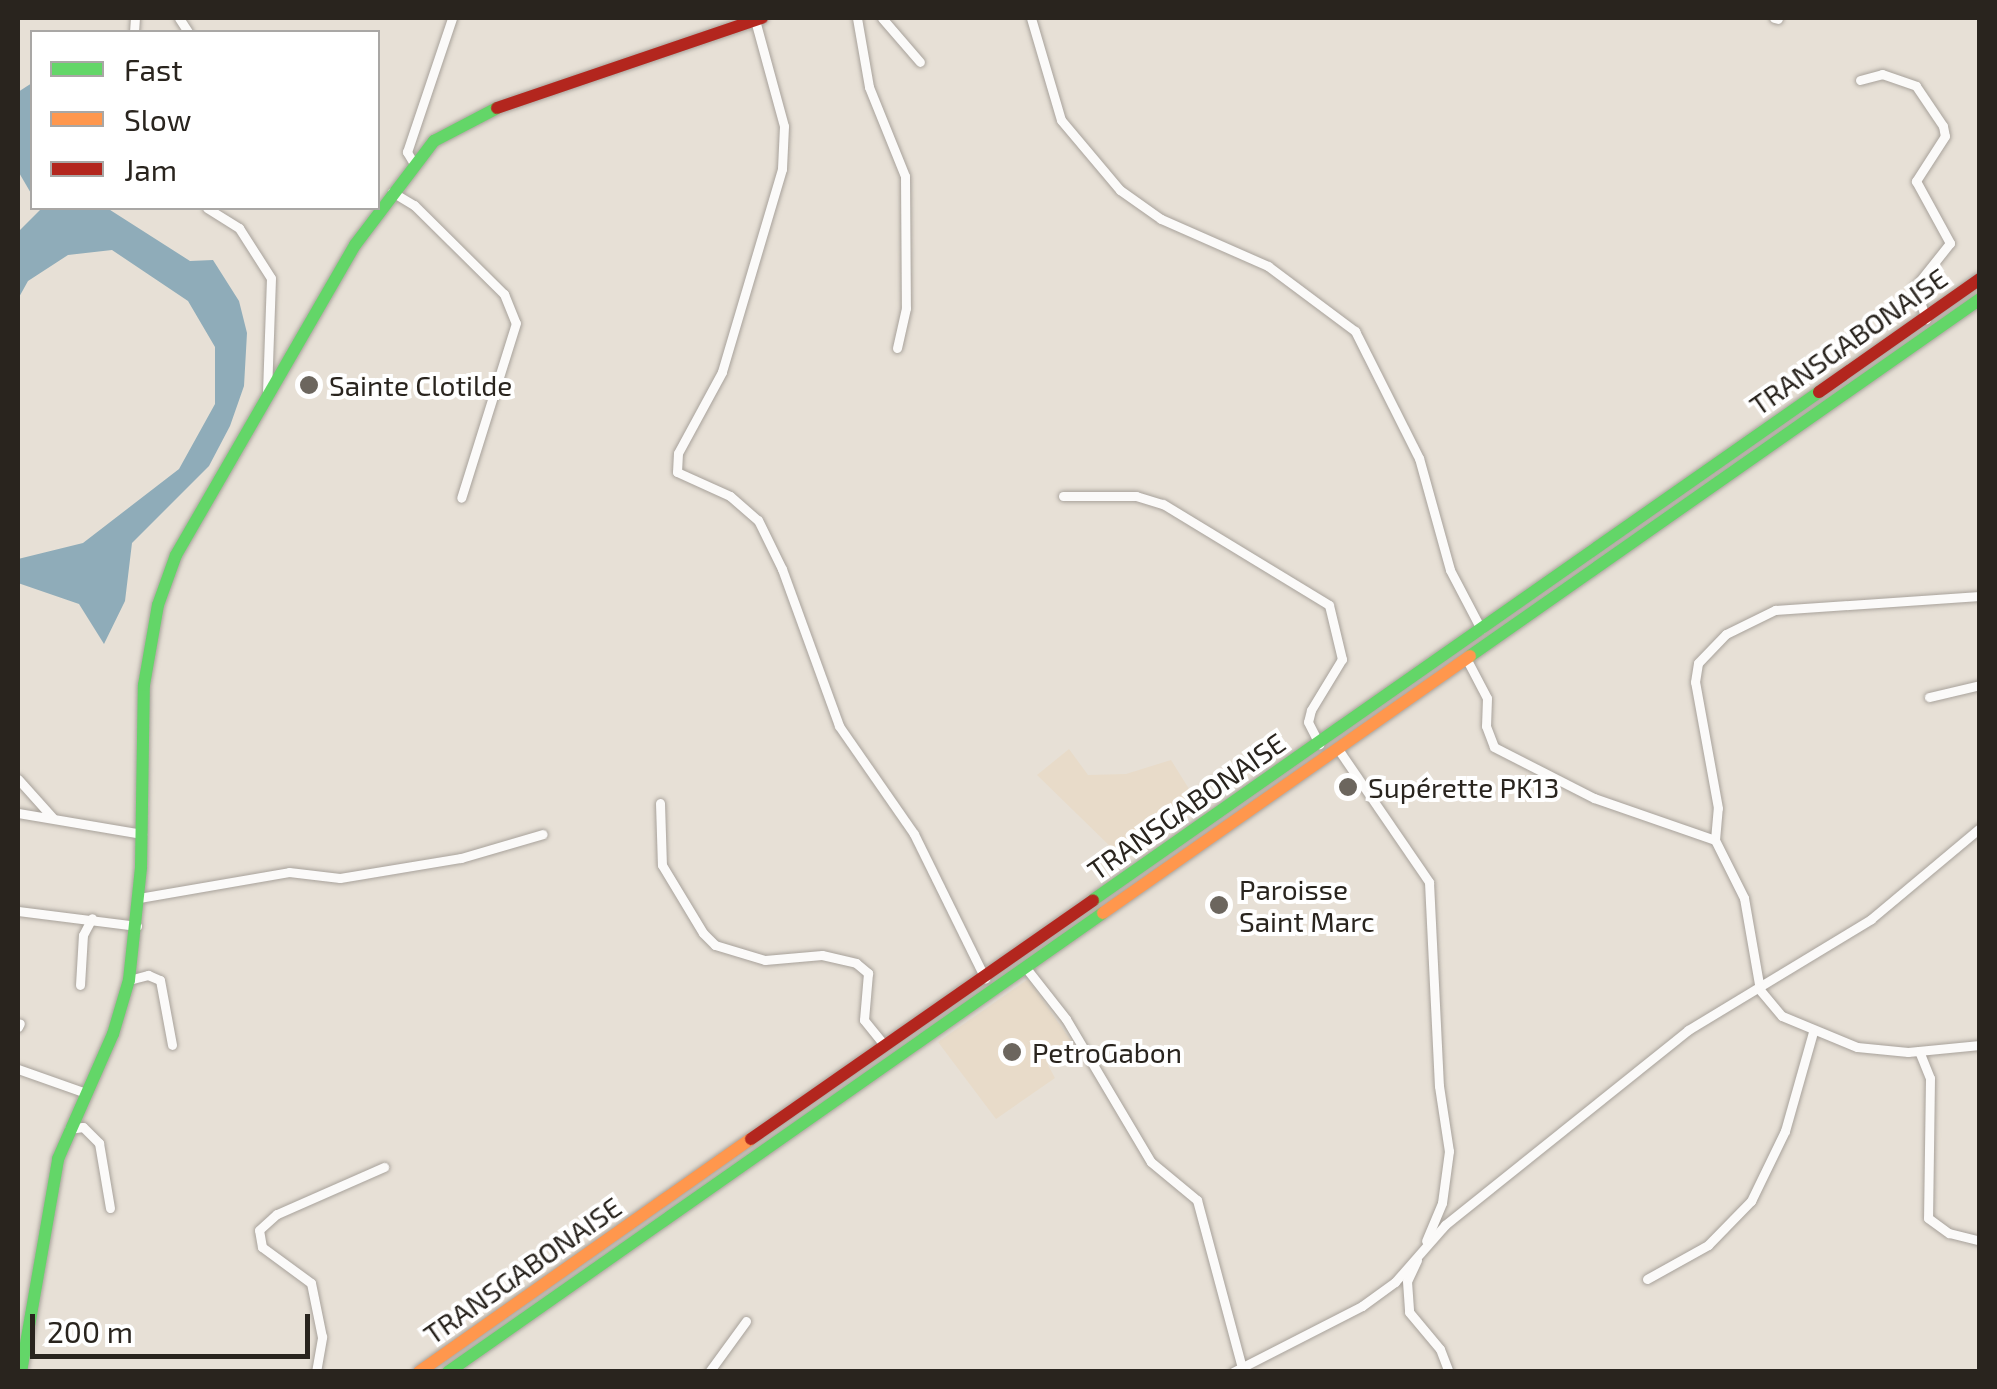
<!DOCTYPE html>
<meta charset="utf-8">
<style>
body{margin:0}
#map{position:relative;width:1997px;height:1389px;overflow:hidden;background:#e7e0d6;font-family:"Exo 2",sans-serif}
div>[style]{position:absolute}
.built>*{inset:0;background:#e8dbc9}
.water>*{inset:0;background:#8facb9}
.roads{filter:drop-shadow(0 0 2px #a8a29b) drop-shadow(0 0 2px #a8a29b)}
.street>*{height:9px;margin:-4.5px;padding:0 4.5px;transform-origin:4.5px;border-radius:4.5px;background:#fbfaf9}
.fast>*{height:12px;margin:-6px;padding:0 6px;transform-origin:6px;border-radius:6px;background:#63d668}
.slow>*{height:12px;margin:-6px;padding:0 6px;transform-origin:6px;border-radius:6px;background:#ff974d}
.jam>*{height:12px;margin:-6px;padding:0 6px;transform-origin:6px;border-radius:6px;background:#b3261e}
.dots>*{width:28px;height:28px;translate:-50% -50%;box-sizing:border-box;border:5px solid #fff;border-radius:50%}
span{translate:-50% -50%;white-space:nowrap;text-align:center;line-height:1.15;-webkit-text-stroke:8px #fff;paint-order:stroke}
.street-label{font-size:28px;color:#29241e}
.poi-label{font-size:28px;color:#29241e}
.left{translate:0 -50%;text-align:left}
.frame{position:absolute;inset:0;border:20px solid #29241e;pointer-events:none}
.legend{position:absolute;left:30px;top:30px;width:350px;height:180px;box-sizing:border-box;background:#fff;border:2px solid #a9a7a5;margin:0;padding:12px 18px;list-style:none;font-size:30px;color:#29241e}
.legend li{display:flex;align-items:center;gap:20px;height:50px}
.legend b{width:50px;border:2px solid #a9a7a5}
.scale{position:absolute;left:30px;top:1314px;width:280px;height:45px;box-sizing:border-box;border:5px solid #29241e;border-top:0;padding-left:12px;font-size:30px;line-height:35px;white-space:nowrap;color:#29241e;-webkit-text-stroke:8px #fff;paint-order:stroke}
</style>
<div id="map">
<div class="built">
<i style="clip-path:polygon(1069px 749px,1088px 775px,1126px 774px,1171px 760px,1194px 797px,1117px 853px,1037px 775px)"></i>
<i style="clip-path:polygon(1028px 979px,1076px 1048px,1048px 1065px,1055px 1078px,996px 1119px,938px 1042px)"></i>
</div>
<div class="water">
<i style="clip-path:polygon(32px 83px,32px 195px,18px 171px,18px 92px)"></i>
<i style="clip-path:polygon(42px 208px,107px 208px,190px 261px,213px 260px,239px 301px,247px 333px,244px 386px,230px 426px,209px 466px,132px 543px,125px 601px,104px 644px,79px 604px,18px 583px,18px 559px,83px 543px,179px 469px,215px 404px,215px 347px,188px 301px,112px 250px,68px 255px,28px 281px,18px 299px,18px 375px,18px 232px)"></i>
</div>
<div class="roads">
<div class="street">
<i style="left:179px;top:18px;width:17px;rotate:57deg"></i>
<i style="left:857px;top:18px;width:70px;rotate:80.1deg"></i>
<i style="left:869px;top:87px;width:96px;rotate:68deg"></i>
<i style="left:905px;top:176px;width:132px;rotate:89.6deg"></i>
<i style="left:906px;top:308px;width:41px;rotate:102.7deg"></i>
<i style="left:882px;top:18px;width:58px;rotate:49.2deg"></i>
<i style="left:1031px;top:18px;width:106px;rotate:73.6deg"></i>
<i style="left:1061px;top:120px;width:92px;rotate:49.9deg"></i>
<i style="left:1120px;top:190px;width:50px;rotate:35.3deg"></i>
<i style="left:1161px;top:219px;width:117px;rotate:23.7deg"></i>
<i style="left:1268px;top:266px;width:109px;rotate:36.8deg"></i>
<i style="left:1355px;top:331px;width:142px;rotate:63.3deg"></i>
<i style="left:1419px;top:458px;width:116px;rotate:74.5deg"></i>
<i style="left:1450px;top:570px;width:67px;rotate:62.3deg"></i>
<i style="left:1774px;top:18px;width:4px;rotate:14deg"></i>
<i style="left:755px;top:20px;width:110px;rotate:74.7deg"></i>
<i style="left:784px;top:126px;width:43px;rotate:92.7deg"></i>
<i style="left:782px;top:169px;width:212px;rotate:106.5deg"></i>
<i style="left:722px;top:372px;width:92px;rotate:118.5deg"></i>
<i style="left:678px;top:453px;width:19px;rotate:93deg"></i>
<i style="left:677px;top:472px;width:58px;rotate:24.4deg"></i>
<i style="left:730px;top:496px;width:37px;rotate:41deg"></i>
<i style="left:758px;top:520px;width:55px;rotate:63.9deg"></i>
<i style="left:782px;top:569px;width:167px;rotate:70deg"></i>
<i style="left:839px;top:726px;width:131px;rotate:55.2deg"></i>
<i style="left:914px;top:834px;width:161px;rotate:63.8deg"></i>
<i style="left:134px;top:32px;width:14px;rotate:-86deg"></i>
<i style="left:1860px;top:80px;width:23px;rotate:-15deg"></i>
<i style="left:1882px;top:74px;width:36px;rotate:19deg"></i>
<i style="left:1916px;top:86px;width:48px;rotate:56deg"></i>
<i style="left:1943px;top:126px;width:10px;rotate:79deg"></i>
<i style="left:1945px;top:136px;width:54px;rotate:122.8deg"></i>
<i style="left:1916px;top:181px;width:71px;rotate:61.3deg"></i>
<i style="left:1950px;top:243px;width:56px;rotate:128.5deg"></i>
<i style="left:1915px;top:287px;width:34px;rotate:71deg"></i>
<i style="left:413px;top:162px;width:12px;rotate:-121deg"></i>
<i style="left:407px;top:152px;width:141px;rotate:-71.4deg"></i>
<i style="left:392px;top:192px;width:26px;rotate:31deg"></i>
<i style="left:414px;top:205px;width:127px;rotate:44.7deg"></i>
<i style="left:504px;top:294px;width:31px;rotate:68deg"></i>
<i style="left:516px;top:323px;width:183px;rotate:107.4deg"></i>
<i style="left:207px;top:208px;width:38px;rotate:32deg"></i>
<i style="left:239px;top:228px;width:59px;rotate:57.4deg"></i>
<i style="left:271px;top:278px;width:114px;rotate:92deg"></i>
<i style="left:1063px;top:496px;width:73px"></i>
<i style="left:1136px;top:496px;width:28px;rotate:17deg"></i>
<i style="left:1163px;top:504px;width:194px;rotate:31.3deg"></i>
<i style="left:1329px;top:605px;width:56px;rotate:76.5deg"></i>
<i style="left:1342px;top:659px;width:60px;rotate:121.3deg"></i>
<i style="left:1311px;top:710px;width:12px;rotate:104deg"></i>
<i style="left:1308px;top:722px;width:25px;rotate:63deg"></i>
<i style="left:1466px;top:658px;width:45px;rotate:62.3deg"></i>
<i style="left:1487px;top:698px;width:28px;rotate:92deg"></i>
<i style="left:1486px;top:726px;width:22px;rotate:69deg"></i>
<i style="left:1494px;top:747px;width:112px;rotate:27deg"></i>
<i style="left:1594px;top:798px;width:128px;rotate:19.1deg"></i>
<i style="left:1715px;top:840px;width:65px;rotate:63.4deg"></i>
<i style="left:1744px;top:898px;width:93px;rotate:80.1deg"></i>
<i style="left:1760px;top:990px;width:34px;rotate:50deg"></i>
<i style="left:1782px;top:1016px;width:81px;rotate:22.5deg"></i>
<i style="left:1857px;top:1047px;width:51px;rotate:5.6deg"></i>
<i style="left:1908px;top:1052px;width:72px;rotate:-5.6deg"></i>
<i style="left:1929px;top:697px;width:52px;rotate:-13.2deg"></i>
<i style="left:1338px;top:749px;width:161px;rotate:55.6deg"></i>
<i style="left:1429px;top:882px;width:204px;rotate:87.2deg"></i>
<i style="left:1439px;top:1086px;width:66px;rotate:81.3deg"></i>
<i style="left:1449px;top:1151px;width:52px;rotate:97.7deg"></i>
<i style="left:1442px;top:1203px;width:41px;rotate:112.8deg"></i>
<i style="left:18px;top:779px;width:52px;rotate:48.1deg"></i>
<i style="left:660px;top:803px;width:62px;rotate:88.2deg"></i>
<i style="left:662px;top:865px;width:79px;rotate:58.9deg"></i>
<i style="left:703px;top:933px;width:17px;rotate:45deg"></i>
<i style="left:715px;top:945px;width:52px;rotate:16.7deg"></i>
<i style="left:765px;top:960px;width:57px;rotate:-5deg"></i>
<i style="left:822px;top:955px;width:35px;rotate:13deg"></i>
<i style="left:856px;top:963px;width:16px;rotate:40deg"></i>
<i style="left:868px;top:973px;width:47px;rotate:94.9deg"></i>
<i style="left:864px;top:1020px;width:33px;rotate:51deg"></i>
<i style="left:18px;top:813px;width:126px;rotate:9.6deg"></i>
<i style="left:1715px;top:840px;width:32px;rotate:-85deg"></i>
<i style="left:1718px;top:808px;width:128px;rotate:-100.3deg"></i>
<i style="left:1695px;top:682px;width:19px;rotate:-81deg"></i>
<i style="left:1698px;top:663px;width:40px;rotate:-46deg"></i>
<i style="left:1726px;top:634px;width:55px;rotate:-26.1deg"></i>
<i style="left:1775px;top:610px;width:205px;rotate:-3.9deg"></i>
<i style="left:139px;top:898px;width:152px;rotate:-9.8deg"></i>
<i style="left:289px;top:872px;width:51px;rotate:6.7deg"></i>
<i style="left:340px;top:878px;width:123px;rotate:-9.4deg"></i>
<i style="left:461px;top:858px;width:85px;rotate:-16.3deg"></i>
<i style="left:18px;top:911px;width:120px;rotate:7.2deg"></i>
<i style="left:1026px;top:968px;width:65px;rotate:51.9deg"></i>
<i style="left:1066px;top:1019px;width:166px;rotate:59.3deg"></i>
<i style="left:1151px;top:1162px;width:60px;rotate:39.6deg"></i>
<i style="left:1197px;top:1200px;width:178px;rotate:75deg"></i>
<i style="left:129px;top:980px;width:20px;rotate:-15deg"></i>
<i style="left:148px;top:975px;width:13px;rotate:23deg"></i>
<i style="left:160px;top:980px;width:66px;rotate:79.5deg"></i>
<i style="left:80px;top:985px;width:50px;rotate:-86.6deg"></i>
<i style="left:83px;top:935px;width:19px;rotate:-62deg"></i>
<i style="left:18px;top:1027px;width:4px;rotate:-63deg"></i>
<i style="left:1919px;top:1051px;width:29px;rotate:68deg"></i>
<i style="left:1930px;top:1078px;width:140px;rotate:90.8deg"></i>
<i style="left:1928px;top:1218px;width:26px;rotate:36deg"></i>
<i style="left:1949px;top:1233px;width:32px;rotate:14deg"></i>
<i style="left:18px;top:1069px;width:72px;rotate:19.4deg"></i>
<i style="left:69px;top:1129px;width:14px;rotate:-8deg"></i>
<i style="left:83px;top:1127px;width:23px;rotate:45deg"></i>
<i style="left:99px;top:1143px;width:66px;rotate:80.4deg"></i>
<i style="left:1417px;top:1260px;width:23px;rotate:115deg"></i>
<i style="left:1407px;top:1281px;width:31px;rotate:86deg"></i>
<i style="left:1409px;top:1312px;width:48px;rotate:50deg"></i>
<i style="left:1440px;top:1349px;width:25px;rotate:69deg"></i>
<i style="left:1647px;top:1279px;width:70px;rotate:-29.1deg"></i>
<i style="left:1708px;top:1245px;width:62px;rotate:-45.7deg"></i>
<i style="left:1751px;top:1201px;width:78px;rotate:-64.1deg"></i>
<i style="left:1785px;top:1131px;width:103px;rotate:-74.2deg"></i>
<i style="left:316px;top:1372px;width:36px;rotate:-80deg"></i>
<i style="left:322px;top:1337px;width:55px;rotate:-101.5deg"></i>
<i style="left:311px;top:1283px;width:61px;rotate:-143.7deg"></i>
<i style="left:262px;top:1247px;width:17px;rotate:-100deg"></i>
<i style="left:259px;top:1230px;width:24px;rotate:-42deg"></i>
<i style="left:277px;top:1214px;width:117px;rotate:-23.7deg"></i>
<i style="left:709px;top:1372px;width:63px;rotate:-54deg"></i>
<i style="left:1233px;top:1372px;width:145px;rotate:-27.1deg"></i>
<i style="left:1362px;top:1306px;width:41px;rotate:-36deg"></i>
<i style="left:1395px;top:1282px;width:76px;rotate:-48.7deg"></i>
<i style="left:1445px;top:1225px;width:312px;rotate:-38.7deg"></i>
<i style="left:1688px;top:1030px;width:214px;rotate:-31.2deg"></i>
<i style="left:1871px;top:919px;width:142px;rotate:-39.9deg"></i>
</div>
<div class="fast">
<i style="left:1470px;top:656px;width:623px;rotate:-34.99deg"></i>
<i style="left:1093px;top:900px;width:886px;rotate:-34.98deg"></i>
<i style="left:21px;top:1372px;width:216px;rotate:-80.1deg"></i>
<i style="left:58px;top:1159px;width:137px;rotate:-66.3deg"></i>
<i style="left:113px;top:1034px;width:56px;rotate:-73.5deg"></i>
<i style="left:129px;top:980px;width:114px;rotate:-83.9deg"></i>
<i style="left:141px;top:867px;width:182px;rotate:-89.1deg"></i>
<i style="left:144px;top:685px;width:81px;rotate:-80.1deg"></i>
<i style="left:158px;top:605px;width:53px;rotate:-70.2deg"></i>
<i style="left:176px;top:555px;width:358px;rotate:-60deg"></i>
<i style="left:355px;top:245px;width:131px;rotate:-52.8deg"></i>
<i style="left:434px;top:141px;width:71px;rotate:-27.6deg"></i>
<i style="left:448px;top:1372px;width:800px;rotate:-35.02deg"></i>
</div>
<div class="slow">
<i style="left:1103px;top:913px;width:448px;rotate:-35deg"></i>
<i style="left:419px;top:1372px;width:406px;rotate:-35.1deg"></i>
</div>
<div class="jam">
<i style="left:497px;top:108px;width:280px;rotate:-18.8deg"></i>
<i style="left:1819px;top:392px;width:197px;rotate:-35.1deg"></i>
<i style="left:751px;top:1139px;width:417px;rotate:-34.9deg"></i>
</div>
</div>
<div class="dots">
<i style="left:309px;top:385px;background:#6c665e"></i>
<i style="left:1348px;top:787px;background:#6c665e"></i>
<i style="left:1219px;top:905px;background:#6c665e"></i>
<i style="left:1012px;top:1052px;background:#6c665e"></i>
</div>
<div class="street-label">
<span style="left:1848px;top:341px;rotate:-35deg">TRANSGABONAISE</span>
<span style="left:1186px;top:806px;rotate:-35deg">TRANSGABONAISE</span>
<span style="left:522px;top:1270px;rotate:-35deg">TRANSGABONAISE</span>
</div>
<div class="poi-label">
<span class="left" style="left:329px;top:385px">Sainte Clotilde</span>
<span class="left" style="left:1368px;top:787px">Supérette PK13</span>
<span class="left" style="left:1239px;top:905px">Paroisse<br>Saint Marc</span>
<span class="left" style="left:1032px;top:1052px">PetroGabon</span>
</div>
<div class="frame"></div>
<ul class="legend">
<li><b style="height:12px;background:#63d668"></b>Fast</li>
<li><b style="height:12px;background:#ff974d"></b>Slow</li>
<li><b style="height:12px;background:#b3261e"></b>Jam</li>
</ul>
<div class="scale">200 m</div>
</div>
